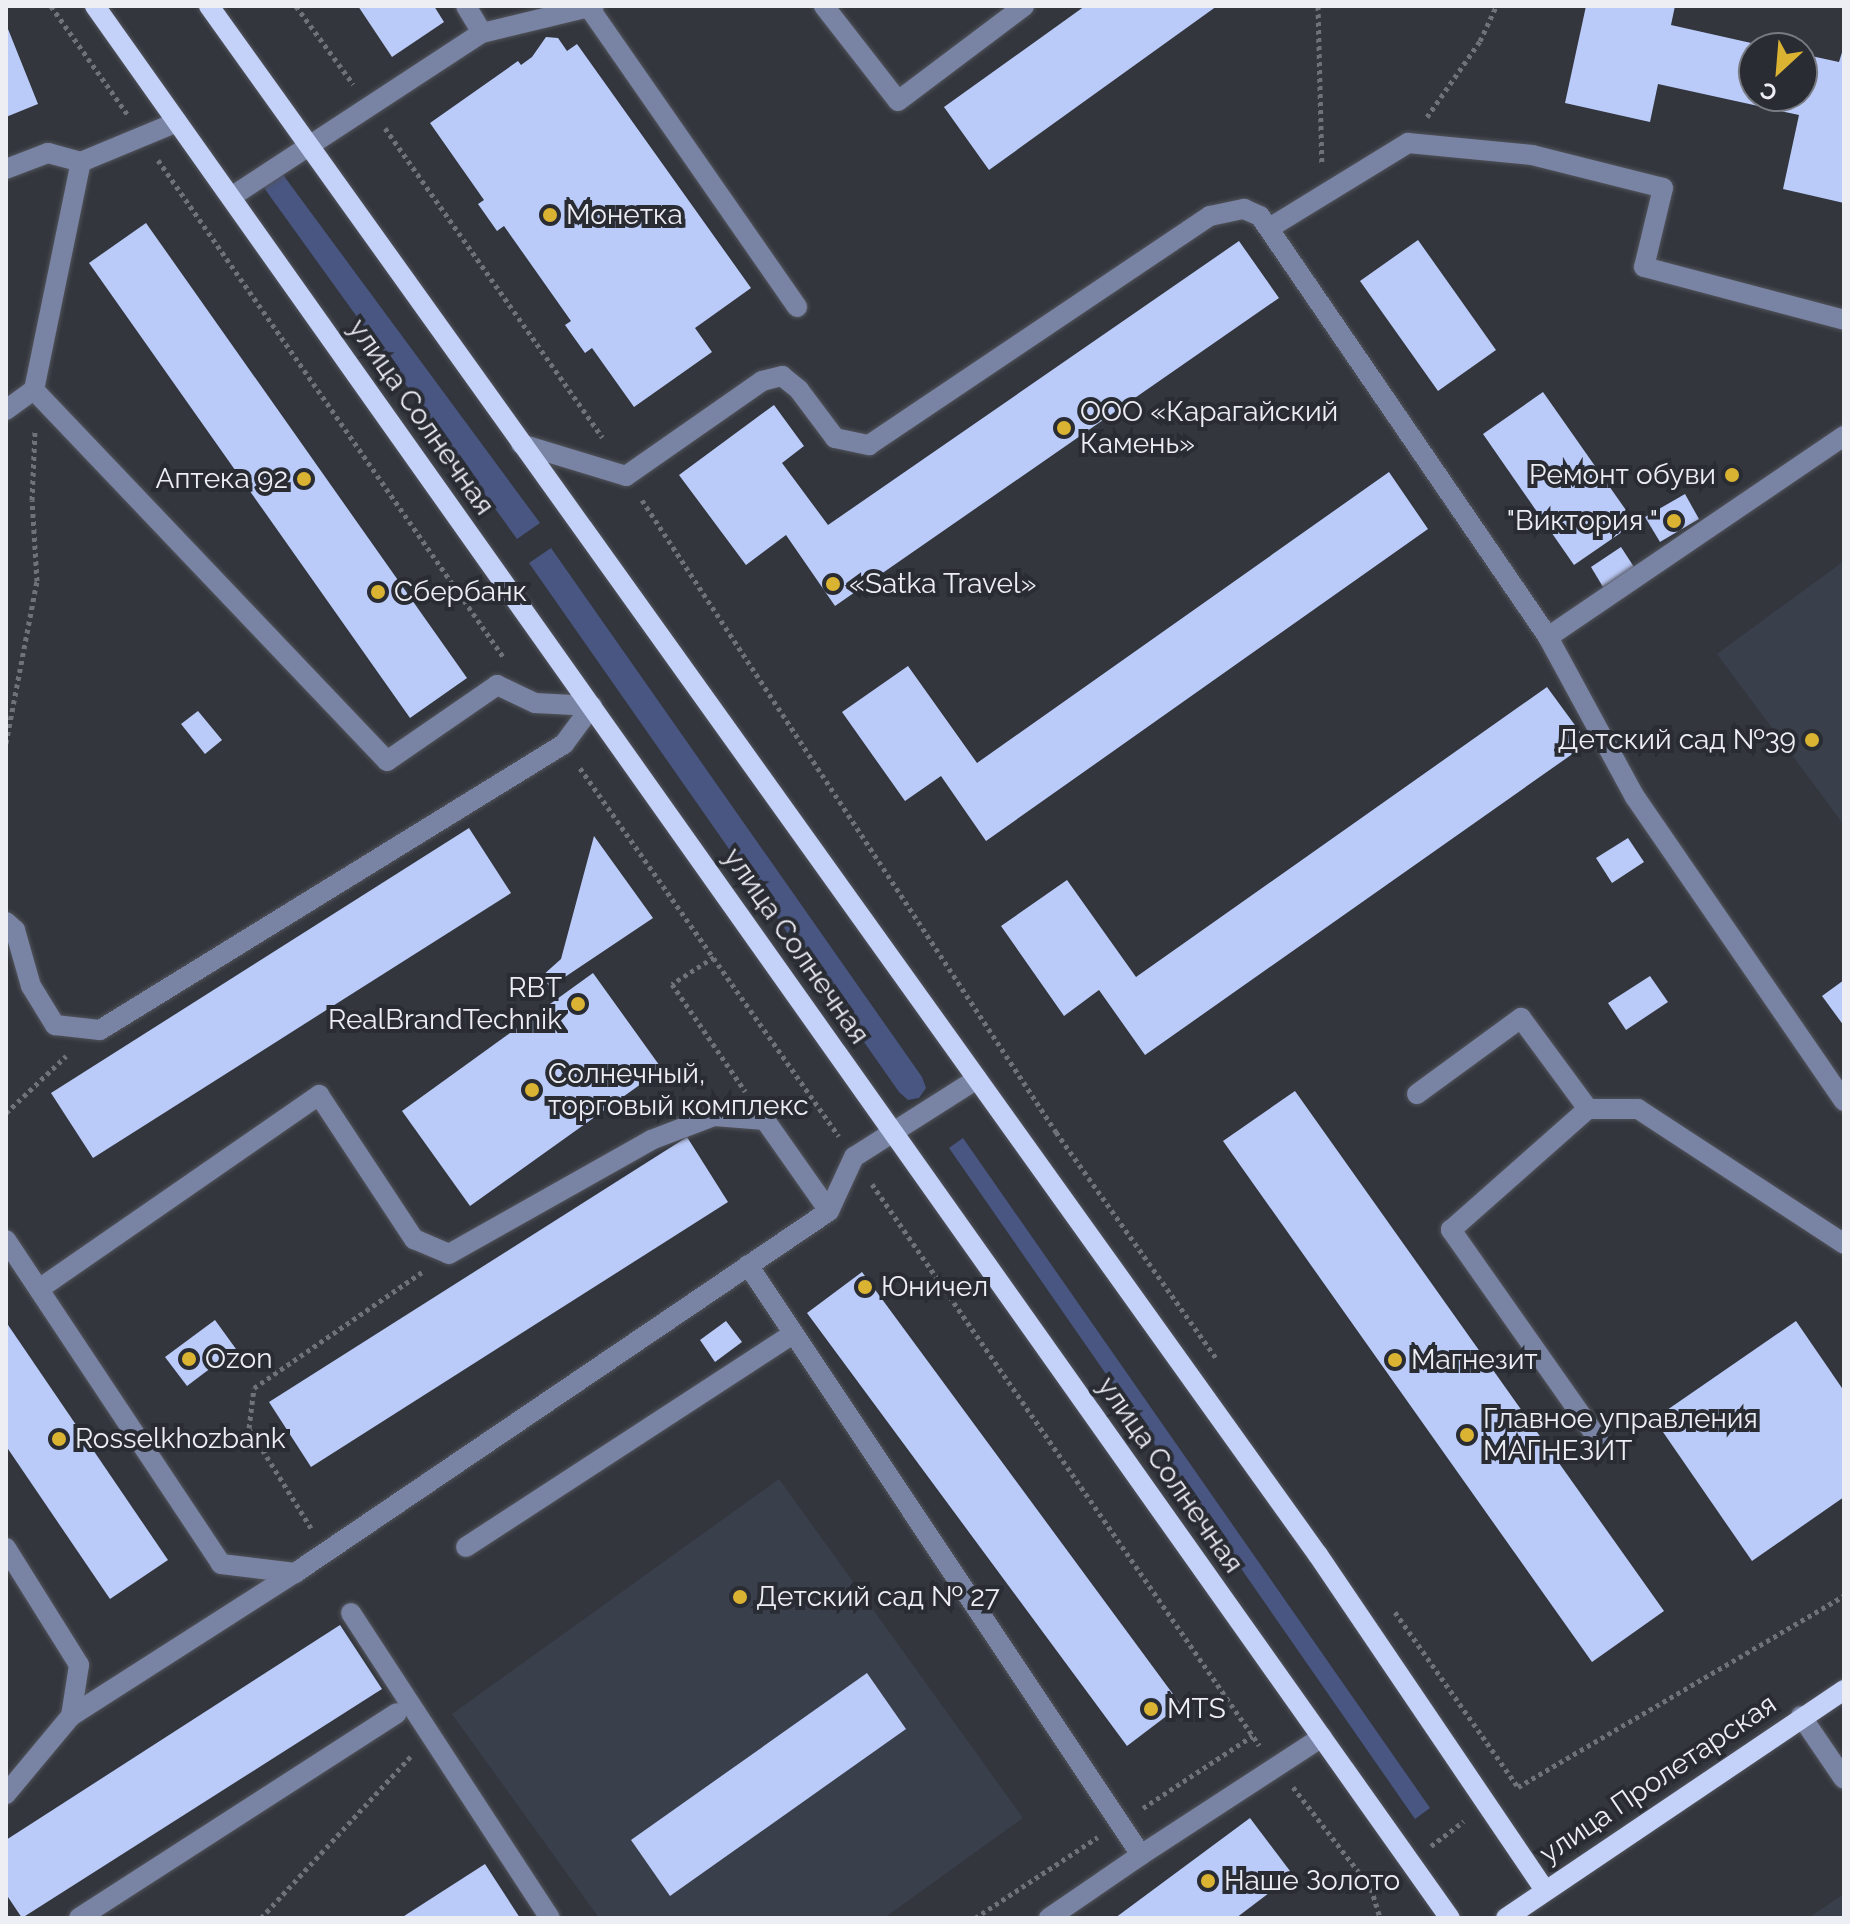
<!DOCTYPE html>
<meta charset="utf-8">
<style>
body{margin:0}
#map{position:relative;width:1850px;height:1924px;overflow:hidden;background:#33363d;font-family:Raleway,sans-serif}
div>[style]{position:absolute}
.built>*{inset:0;background:#3a3f4c}
.green>*{inset:0;background:#495682}
.building>*{inset:0;background:#bbcbf9}
.path>*{height:5px;margin-top:-2.5px;transform-origin:0;background:repeating-linear-gradient(90deg,#6f7278 0 4px,transparent 0 8px)}
.roads{filter:drop-shadow(0 0 2px #51535a) drop-shadow(0 0 2px #51535a)}
.minor>*{height:20px;margin:-10px;padding:0 10px;transform-origin:10px;border-radius:10px;background:#7983a3}
.major>*{height:20px;margin:-10px;padding:0 10px;transform-origin:10px;border-radius:10px;background:#c4d1f9}
.dots>*{width:22px;height:22px;translate:-50% -50%;box-sizing:border-box;border:4px solid #292c33;border-radius:50%}
span{translate:-50% -50%;white-space:nowrap;text-align:center;line-height:1.15;-webkit-text-stroke:8px #292c33;paint-order:stroke}
.poi-label{font-size:28px;color:#eceef3}
.left{translate:0 -50%;text-align:left}
.right{translate:-100% -50%;text-align:right}
.street-label{font-size:28px;color:#eceef3}
.frame{position:absolute;inset:0;border:8px solid #eceef3;pointer-events:none}
.north{position:absolute;left:1738px;top:32px;width:80px;height:80px;box-sizing:border-box;background:#292c33;border:2px solid #777a80;border-radius:50%;rotate:206deg;font-size:22px;font-weight:700;line-height:32px;text-align:center;color:#eceef3}
.north::after{content:'';display:block;margin:auto;width:28px;height:36px;background:#dbb333;clip-path:polygon(50% 0,100% 100%,50% 72%,0 100%)}
</style>
<div id="map">
<div class="built">
<i style="clip-path:polygon(1844px 561px,1844px 825px,1717px 654px)"></i>
<i style="clip-path:polygon(779px 1479px,1023px 1818px,884px 1918px,599px 1918px,452px 1714px)"></i>
<i style="clip-path:polygon(1844px 1894px,1844px 1918px,1808px 1918px)"></i>
</div>
<div class="green">
<i style="clip-path:polygon(281px 172px,540px 523px,517px 539px,267px 192px,264px 187px)"></i>
<i style="clip-path:polygon(551px 548px,922px 1077px,926px 1088px,919px 1098px,908px 1100px,899px 1092px,529px 563px)"></i>
<i style="clip-path:polygon(963px 1138px,1430px 1808px,1415px 1819px,949px 1148px)"></i>
</div>
<div class="building">
<i style="clip-path:polygon(358px 6px,434px 6px,444px 22px,392px 57px)"></i>
<i style="clip-path:polygon(1085px 6px,1217px 6px,989px 170px,944px 107px)"></i>
<i style="clip-path:polygon(1586px 6px,1675px 6px,1671px 25px,1769px 47px,1754px 48px,1754px 96px,1802px 96px,1802px 54px,1839px 62px,1844px 46px,1844px 203px,1783px 189px,1799px 115px,1658px 84px,1650px 122px,1565px 103px)"></i>
<i style="clip-path:polygon(6px 24px,38px 104px,6px 117px)"></i>
<i style="clip-path:polygon(546px 37px,558px 38px,567px 51px,577px 44px,751px 288px,695px 328px,712px 352px,634px 407px,592px 348px,585px 353px,565px 325px,571px 321px,504px 226px,497px 231px,478px 204px,484px 200px,430px 123px,518px 61px,521px 65px,532px 57px)"></i>
<i style="clip-path:polygon(146px 223px,467px 678px,410px 718px,89px 263px)"></i>
<i style="clip-path:polygon(1418px 240px,1496px 350px,1438px 391px,1360px 281px)"></i>
<i style="clip-path:polygon(1239px 241px,1279px 298px,835px 606px,786px 535px,746px 565px,679px 475px,774px 405px,804px 446px,782px 463px,828px 525px)"></i>
<i style="clip-path:polygon(1543px 392px,1635px 523px,1574px 565px,1483px 434px)"></i>
<i style="clip-path:polygon(1389px 472px,1428px 529px,986px 841px,941px 776px,905px 801px,842px 712px,908px 666px,977px 763px)"></i>
<i style="clip-path:polygon(1685px 494px,1699px 519px,1660px 542px,1645px 517px)"></i>
<i style="clip-path:polygon(1621px 547px,1634px 567px,1603px 587px,1591px 567px)"></i>
<i style="clip-path:polygon(1547px 687px,1588px 743px,1145px 1055px,1099px 990px,1064px 1016px,1001px 926px,1067px 880px,1136px 977px)"></i>
<i style="clip-path:polygon(198px 711px,222px 740px,205px 754px,181px 724px)"></i>
<i style="clip-path:polygon(469px 828px,511px 893px,93px 1158px,51px 1093px)"></i>
<i style="clip-path:polygon(594px 836px,653px 918px,550px 987px,542px 976px,561px 959px)"></i>
<i style="clip-path:polygon(1628px 838px,1644px 862px,1612px 883px,1596px 858px)"></i>
<i style="clip-path:polygon(593px 973px,662px 1069px,470px 1206px,402px 1111px)"></i>
<i style="clip-path:polygon(1650px 976px,1668px 1002px,1626px 1030px,1608px 1003px)"></i>
<i style="clip-path:polygon(1844px 980px,1844px 1026px,1822px 996px)"></i>
<i style="clip-path:polygon(1295px 1091px,1664px 1611px,1592px 1662px,1223px 1141px)"></i>
<i style="clip-path:polygon(687px 1137px,728px 1202px,311px 1467px,269px 1402px)"></i>
<i style="clip-path:polygon(862px 1272px,1181px 1705px,1127px 1746px,807px 1313px)"></i>
<i style="clip-path:polygon(215px 1320px,236px 1349px,187px 1386px,165px 1357px)"></i>
<i style="clip-path:polygon(726px 1321px,742px 1342px,715px 1362px,700px 1340px)"></i>
<i style="clip-path:polygon(1796px 1321px,1844px 1391px,1844px 1497px,1752px 1561px,1654px 1419px)"></i>
<i style="clip-path:polygon(6px 1322px,168px 1560px,110px 1599px,6px 1446px)"></i>
<i style="clip-path:polygon(340px 1625px,382px 1689px,22px 1918px,6px 1894px,6px 1840px)"></i>
<i style="clip-path:polygon(867px 1673px,906px 1729px,670px 1896px,631px 1840px)"></i>
<i style="clip-path:polygon(1250px 1818px,1293px 1875px,1236px 1918px,1115px 1918px)"></i>
<i style="clip-path:polygon(485px 1864px,520px 1918px,401px 1918px)"></i>
</div>
<div class="path">
<i style="left:51px;top:6px;width:133px;rotate:54.8deg"></i>
<i style="left:296px;top:6px;width:97px;rotate:53.8deg"></i>
<i style="left:1318px;top:6px;width:159px;rotate:88.6deg"></i>
<i style="left:1427px;top:117px;width:93px;rotate:-55.1deg"></i>
<i style="left:1480px;top:41px;width:38px;rotate:-65deg"></i>
<i style="left:385px;top:128px;width:378px;rotate:54.9deg"></i>
<i style="left:158px;top:160px;width:606px;rotate:55.21deg"></i>
<i style="left:642px;top:500px;width:756px;rotate:56.77deg"></i>
<i style="left:1056px;top:1132px;width:278px;rotate:54.7deg"></i>
<i style="left:6px;top:743px;width:165px;rotate:-79.2deg"></i>
<i style="left:37px;top:581px;width:81px;rotate:-93.5deg"></i>
<i style="left:32px;top:500px;width:69px;rotate:-87.5deg"></i>
<i style="left:580px;top:768px;width:450px;rotate:54.9deg"></i>
<i style="left:714px;top:957px;width:50px;rotate:147.3deg"></i>
<i style="left:672px;top:984px;width:130px;rotate:55.7deg"></i>
<i style="left:6px;top:1113px;width:83px;rotate:-43.5deg"></i>
<i style="left:872px;top:1184px;width:682px;rotate:55.4deg"></i>
<i style="left:311px;top:1528px;width:118px;rotate:-121.8deg"></i>
<i style="left:249px;top:1428px;width:40px;rotate:-82.9deg"></i>
<i style="left:254px;top:1388px;width:204px;rotate:-34.6deg"></i>
<i style="left:1395px;top:1612px;width:214px;rotate:54.9deg"></i>
<i style="left:1518px;top:1787px;width:378px;rotate:-30.4deg"></i>
<i style="left:1293px;top:1787px;width:128px;rotate:52.3deg"></i>
<i style="left:1371px;top:1888px;width:31px;rotate:73deg"></i>
<i style="left:1143px;top:1808px;width:131px;rotate:-33.4deg"></i>
<i style="left:1431px;top:1846px;width:41px;rotate:-37.1deg"></i>
<i style="left:1371px;top:1888px;width:19px;rotate:-32deg"></i>
<i style="left:261px;top:1918px;width:221px;rotate:-47.2deg"></i>
<i style="left:975px;top:1918px;width:147px;rotate:-33.4deg"></i>
</div>
<div class="roads">
<div class="minor">
<i style="left:466px;top:6px;width:31px;rotate:59deg"></i>
<i style="left:824px;top:6px;width:120px;rotate:52.1deg"></i>
<i style="left:898px;top:101px;width:158px;rotate:-37deg"></i>
<i style="left:590px;top:9px;width:363px;rotate:55.2deg"></i>
<i style="left:6px;top:169px;width:45px;rotate:-20.9deg"></i>
<i style="left:48px;top:153px;width:34px;rotate:15deg"></i>
<i style="left:231px;top:197px;width:300px;rotate:-33.2deg"></i>
<i style="left:482px;top:33px;width:115px;rotate:-13.6deg"></i>
<i style="left:1271px;top:227px;width:161px;rotate:-31.5deg"></i>
<i style="left:1408px;top:143px;width:125px;rotate:5.5deg"></i>
<i style="left:1532px;top:155px;width:135px;rotate:14.1deg"></i>
<i style="left:1663px;top:188px;width:81px;rotate:103.5deg"></i>
<i style="left:1644px;top:267px;width:207px;rotate:14.8deg"></i>
<i style="left:34px;top:390px;width:512px;rotate:46.42deg"></i>
<i style="left:387px;top:761px;width:134px;rotate:-34.6deg"></i>
<i style="left:497px;top:685px;width:42px;rotate:25.3deg"></i>
<i style="left:535px;top:703px;width:57px;rotate:3deg"></i>
<i style="left:6px;top:410px;width:34px;rotate:-36deg"></i>
<i style="left:34px;top:390px;width:233px;rotate:-78.4deg"></i>
<i style="left:81px;top:162px;width:104px;rotate:-22.6deg"></i>
<i style="left:521px;top:444px;width:110px;rotate:16.9deg"></i>
<i style="left:626px;top:476px;width:166px;rotate:-34.9deg"></i>
<i style="left:762px;top:381px;width:21px;rotate:-14deg"></i>
<i style="left:782px;top:376px;width:22px;rotate:39deg"></i>
<i style="left:799px;top:390px;width:60px;rotate:53.1deg"></i>
<i style="left:835px;top:438px;width:35px;rotate:12deg"></i>
<i style="left:869px;top:445px;width:411px;rotate:-33.9deg"></i>
<i style="left:1210px;top:216px;width:35px;rotate:-12deg"></i>
<i style="left:1244px;top:209px;width:17px;rotate:24deg"></i>
<i style="left:1260px;top:216px;width:510px;rotate:55.62deg"></i>
<i style="left:1548px;top:637px;width:182px;rotate:61.5deg"></i>
<i style="left:1635px;top:797px;width:369px;rotate:55.5deg"></i>
<i style="left:1548px;top:637px;width:358px;rotate:-34.2deg"></i>
<i style="left:6px;top:922px;width:12px;rotate:42deg"></i>
<i style="left:15px;top:930px;width:58px;rotate:74.1deg"></i>
<i style="left:31px;top:986px;width:46px;rotate:58.4deg"></i>
<i style="left:55px;top:1025px;width:45px;rotate:6.3deg"></i>
<i style="left:100px;top:1030px;width:545px;rotate:-31.65deg"></i>
<i style="left:564px;top:744px;width:47px;rotate:-53.6deg"></i>
<i style="left:1417px;top:1094px;width:129px;rotate:-36.2deg"></i>
<i style="left:1521px;top:1018px;width:113px;rotate:53.6deg"></i>
<i style="left:6px;top:1240px;width:389px;rotate:56.4deg"></i>
<i style="left:221px;top:1564px;width:75px;rotate:6.9deg"></i>
<i style="left:295px;top:1573px;width:645px;rotate:-34.13deg"></i>
<i style="left:829px;top:1211px;width:60px;rotate:-65.2deg"></i>
<i style="left:854px;top:1157px;width:146px;rotate:-32.4deg"></i>
<i style="left:748px;top:1265px;width:709px;rotate:56.33deg"></i>
<i style="left:1141px;top:1855px;width:216px;rotate:-33.1deg"></i>
<i style="left:39px;top:1289px;width:341px;rotate:-34.7deg"></i>
<i style="left:319px;top:1095px;width:173px;rotate:56.6deg"></i>
<i style="left:414px;top:1239px;width:38px;rotate:23deg"></i>
<i style="left:449px;top:1254px;width:232px;rotate:-29.4deg"></i>
<i style="left:651px;top:1140px;width:67px;rotate:-20.9deg"></i>
<i style="left:714px;top:1116px;width:51px;rotate:4.5deg"></i>
<i style="left:765px;top:1120px;width:111px;rotate:54.9deg"></i>
<i style="left:1598px;top:1439px;width:256px;rotate:-125.1deg"></i>
<i style="left:1451px;top:1230px;width:183px;rotate:-41.5deg"></i>
<i style="left:1588px;top:1109px;width:50px"></i>
<i style="left:1638px;top:1109px;width:246px;rotate:33.2deg"></i>
<i style="left:466px;top:1547px;width:390px;rotate:-33.1deg"></i>
<i style="left:6px;top:1548px;width:138px;rotate:58deg"></i>
<i style="left:79px;top:1665px;width:52px;rotate:98.9deg"></i>
<i style="left:71px;top:1716px;width:102px;rotate:129.8deg"></i>
<i style="left:351px;top:1613px;width:364px;rotate:56.9deg"></i>
<i style="left:71px;top:1716px;width:266px;rotate:-32.6deg"></i>
<i style="left:1801px;top:1716px;width:76px;rotate:55.7deg"></i>
<i style="left:79px;top:1918px;width:378px;rotate:-32.8deg"></i>
<i style="left:1049px;top:1918px;width:112px;rotate:-34.4deg"></i>
</div>
<div class="major">
<i style="left:95px;top:6px;width:2343px;rotate:54.68deg"></i>
<i style="left:209px;top:6px;width:1905px;rotate:54.4deg"></i>
<i style="left:1318px;top:1555px;width:405px;rotate:55.9deg"></i>
<i style="left:1506px;top:1918px;width:408px;rotate:-34deg"></i>
</div>
</div>
<div class="dots">
<i style="left:550px;top:215px;background:#dbb333"></i>
<i style="left:1064px;top:428px;background:#dbb333"></i>
<i style="left:1732px;top:475px;background:#dbb333"></i>
<i style="left:304px;top:479px;background:#dbb333"></i>
<i style="left:1674px;top:521px;background:#dbb333"></i>
<i style="left:833px;top:584px;background:#dbb333"></i>
<i style="left:378px;top:592px;background:#dbb333"></i>
<i style="left:1812px;top:740px;background:#dbb333"></i>
<i style="left:578px;top:1004px;background:#dbb333"></i>
<i style="left:532px;top:1090px;background:#dbb333"></i>
<i style="left:865px;top:1287px;background:#dbb333"></i>
<i style="left:189px;top:1359px;background:#dbb333"></i>
<i style="left:1395px;top:1360px;background:#dbb333"></i>
<i style="left:1467px;top:1435px;background:#dbb333"></i>
<i style="left:59px;top:1439px;background:#dbb333"></i>
<i style="left:740px;top:1597px;background:#dbb333"></i>
<i style="left:1151px;top:1709px;background:#dbb333"></i>
<i style="left:1208px;top:1881px;background:#dbb333"></i>
</div>
<div class="poi-label">
<span class="left" style="left:566px;top:215px">Монетка</span>
<span class="left" style="left:1080px;top:428px">ООО «Карагайский<br>Камень»</span>
<span class="right" style="left:1716px;top:475px">Ремонт обуви</span>
<span class="right" style="left:288px;top:479px">Аптека 92</span>
<span class="right" style="left:1658px;top:521px">"Виктория "</span>
<span class="left" style="left:849px;top:584px">«Satka Travel»</span>
<span class="left" style="left:394px;top:592px">Сбербанк</span>
<span class="right" style="left:1796px;top:740px">Детский сад №39</span>
<span class="right" style="left:562px;top:1004px">RBT<br>RealBrandTechnik</span>
<span class="left" style="left:548px;top:1090px">Солнечный,<br>торговый комплекс</span>
<span class="left" style="left:881px;top:1287px">Юничел</span>
<span class="left" style="left:205px;top:1359px">Ozon</span>
<span class="left" style="left:1411px;top:1360px">Магнезит</span>
<span class="left" style="left:1483px;top:1435px">Главное управления<br>МАГНЕЗИТ</span>
<span class="left" style="left:75px;top:1439px">Rosselkhozbank</span>
<span class="left" style="left:756px;top:1597px">Детский сад № 27</span>
<span class="left" style="left:1167px;top:1709px">MTS</span>
<span class="left" style="left:1224px;top:1881px">Наше Золото</span>
</div>
<div class="street-label">
<span style="left:421px;top:417px;rotate:55deg">улица Солнечная</span>
<span style="left:796px;top:946px;rotate:55deg">улица Солнечная</span>
<span style="left:1170px;top:1475px;rotate:55deg">улица Солнечная</span>
<span style="left:1658px;top:1779px;rotate:-34deg">улица Пролетарская</span>
</div>
<div class="frame"></div>
<div class="north">С</div>
</div>
